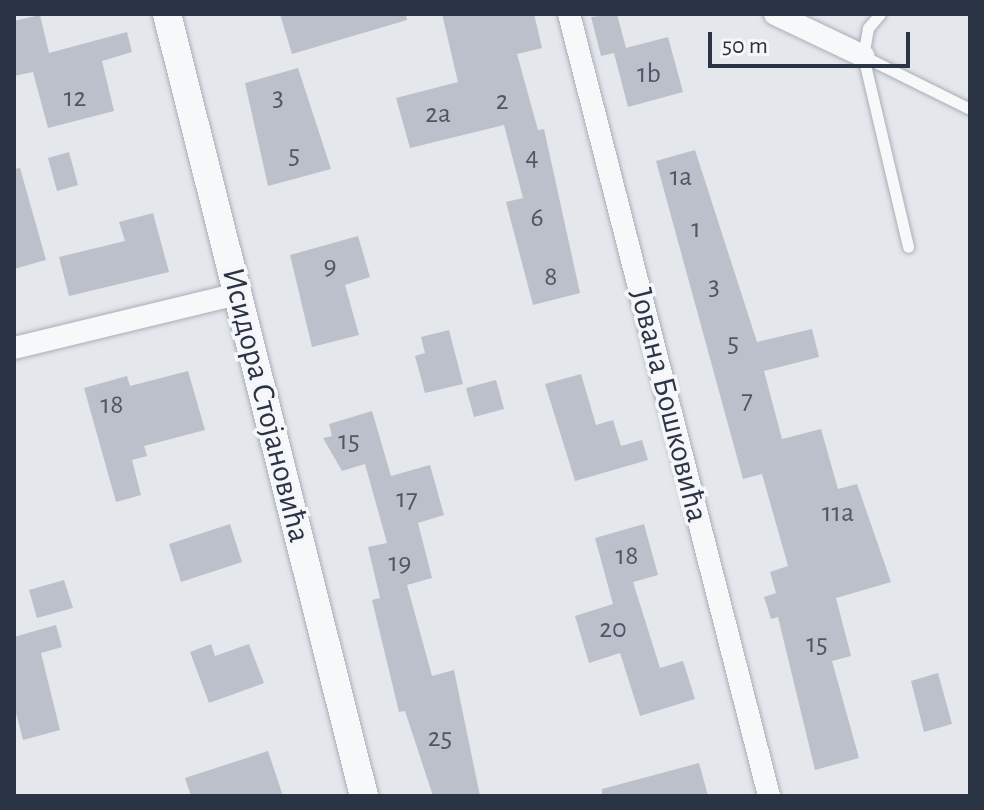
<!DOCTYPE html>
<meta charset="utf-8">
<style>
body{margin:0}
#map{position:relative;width:984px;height:810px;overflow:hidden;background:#e4e7ec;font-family:"Alegreya Sans",sans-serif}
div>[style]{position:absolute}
.building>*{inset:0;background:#bbc0ca}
.roads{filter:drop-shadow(0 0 2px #a9aeb7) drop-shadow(0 0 2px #a9aeb7)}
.service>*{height:11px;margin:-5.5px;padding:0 5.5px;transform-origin:5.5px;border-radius:5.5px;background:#f7f8fa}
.minor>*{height:22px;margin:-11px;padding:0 11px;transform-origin:11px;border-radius:11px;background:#f7f8fa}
.tertiary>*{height:28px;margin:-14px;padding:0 14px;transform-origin:14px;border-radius:14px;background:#f7f8fa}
span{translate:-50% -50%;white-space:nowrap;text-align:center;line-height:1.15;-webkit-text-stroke:7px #f4f6f9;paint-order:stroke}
.number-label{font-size:28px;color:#4f5766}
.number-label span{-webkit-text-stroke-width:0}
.street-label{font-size:32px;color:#2b3445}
.frame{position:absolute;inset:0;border:16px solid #2b3445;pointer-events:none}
.scale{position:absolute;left:708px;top:32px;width:202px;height:36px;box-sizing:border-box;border:4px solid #2b3445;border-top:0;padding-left:10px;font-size:24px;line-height:28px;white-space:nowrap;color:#2b3445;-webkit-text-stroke:6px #f4f6f9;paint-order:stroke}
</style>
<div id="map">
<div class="building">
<i style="clip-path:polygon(280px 14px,406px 14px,407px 20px,292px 54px)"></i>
<i style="clip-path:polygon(442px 14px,534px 14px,542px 48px,517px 54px,538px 130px,544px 129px,580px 293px,533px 305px,506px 202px,523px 198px,504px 125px,410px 148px,396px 98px,458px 82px)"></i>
<i style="clip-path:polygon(617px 14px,626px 48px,668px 37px,683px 92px,628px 107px,614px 53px,601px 56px,591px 17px)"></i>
<i style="clip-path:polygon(40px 15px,49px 53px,127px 32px,132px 52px,102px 61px,114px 111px,48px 128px,33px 72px,14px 76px,14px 21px)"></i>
<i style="clip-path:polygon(298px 68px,331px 169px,268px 186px,245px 83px)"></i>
<i style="clip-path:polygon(695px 150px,757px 342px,812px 329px,819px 357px,764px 371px,782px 439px,821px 429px,838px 489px,857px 484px,891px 582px,836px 598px,851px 656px,832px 661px,859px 758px,815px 770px,778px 617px,771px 619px,764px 597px,776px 593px,770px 572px,788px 566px,762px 474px,743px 479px,656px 161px)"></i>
<i style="clip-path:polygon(69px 152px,78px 185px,57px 191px,48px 158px)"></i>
<i style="clip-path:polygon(20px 168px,46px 260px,14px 269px,14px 169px)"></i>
<i style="clip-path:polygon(153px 213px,169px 272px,69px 296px,59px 257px,125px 241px,119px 222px)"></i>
<i style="clip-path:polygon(358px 236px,370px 277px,345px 285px,359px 335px,312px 347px,290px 255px)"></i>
<i style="clip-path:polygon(449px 330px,463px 384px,425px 393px,415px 356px,425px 353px,421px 337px)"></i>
<i style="clip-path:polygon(188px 371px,205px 430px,144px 446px,147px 456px,132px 460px,141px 495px,116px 502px,84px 388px,127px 376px,130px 386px)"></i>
<i style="clip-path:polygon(581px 374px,596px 425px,613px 420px,621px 446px,642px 440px,648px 460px,575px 481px,545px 384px)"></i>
<i style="clip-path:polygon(496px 380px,504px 409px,474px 417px,466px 388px)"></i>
<i style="clip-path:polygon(372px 411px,391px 476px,430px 465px,444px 515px,418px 523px,432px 578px,407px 585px,432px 676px,454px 670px,480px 796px,433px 796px,405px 711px,399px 712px,372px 600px,380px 598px,368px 547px,387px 543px,365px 464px,342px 471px,323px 438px,332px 436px,329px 424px)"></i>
<i style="clip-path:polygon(230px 524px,242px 562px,181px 582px,169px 544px)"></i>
<i style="clip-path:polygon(644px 524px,658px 575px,633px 582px,660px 668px,683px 661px,695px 699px,640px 716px,620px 653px,589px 663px,575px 616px,613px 604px,595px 538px)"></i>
<i style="clip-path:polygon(64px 580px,73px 608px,37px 618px,29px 590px)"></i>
<i style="clip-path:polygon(56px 625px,62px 647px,41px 653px,60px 730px,23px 740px,14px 705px,14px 637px)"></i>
<i style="clip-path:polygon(211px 644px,215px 656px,249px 644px,264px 683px,209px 703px,190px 652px)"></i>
<i style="clip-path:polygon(938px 673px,952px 724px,924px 732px,911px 681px)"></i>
<i style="clip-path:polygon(268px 751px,283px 796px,191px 796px,185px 778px)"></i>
<i style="clip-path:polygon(699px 763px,708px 796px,602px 796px,602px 789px)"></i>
</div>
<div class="roads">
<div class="service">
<i style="left:880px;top:14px;width:18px;rotate:131deg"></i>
<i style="left:868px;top:28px;width:28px;rotate:100deg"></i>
<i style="left:863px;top:56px;width:196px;rotate:76.7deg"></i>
<i style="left:863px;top:56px;width:119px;rotate:26.4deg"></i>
</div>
<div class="minor">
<i style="left:569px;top:14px;width:807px;rotate:75.65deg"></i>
<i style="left:775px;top:14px;width:98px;rotate:25.5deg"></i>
<i style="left:14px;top:348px;width:230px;rotate:-13.6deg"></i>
</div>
<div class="tertiary">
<i style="left:167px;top:14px;width:806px;rotate:75.86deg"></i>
</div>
</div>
<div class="number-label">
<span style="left:649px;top:74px">1b</span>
<span style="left:278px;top:97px">3</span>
<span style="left:75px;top:98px">12</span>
<span style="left:502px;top:101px">2</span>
<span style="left:438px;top:114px">2a</span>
<span style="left:294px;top:155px">5</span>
<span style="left:532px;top:157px">4</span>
<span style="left:681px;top:177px">1a</span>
<span style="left:537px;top:218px">6</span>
<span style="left:696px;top:229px">1</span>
<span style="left:330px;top:266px">9</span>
<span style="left:551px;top:277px">8</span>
<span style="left:714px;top:286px">3</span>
<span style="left:733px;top:343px">5</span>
<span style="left:747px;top:400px">7</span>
<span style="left:112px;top:405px">18</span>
<span style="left:349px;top:441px">15</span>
<span style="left:407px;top:499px">17</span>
<span style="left:838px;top:513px">11a</span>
<span style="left:627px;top:556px">18</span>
<span style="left:400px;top:563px">19</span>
<span style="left:613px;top:629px">20</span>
<span style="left:817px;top:644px">15</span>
<span style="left:440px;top:738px">25</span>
</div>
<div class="street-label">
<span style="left:266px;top:405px;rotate:76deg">Исидора Стојановића</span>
<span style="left:669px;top:405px;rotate:76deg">Јована Бошковића</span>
</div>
<div class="frame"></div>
<div class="scale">50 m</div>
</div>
